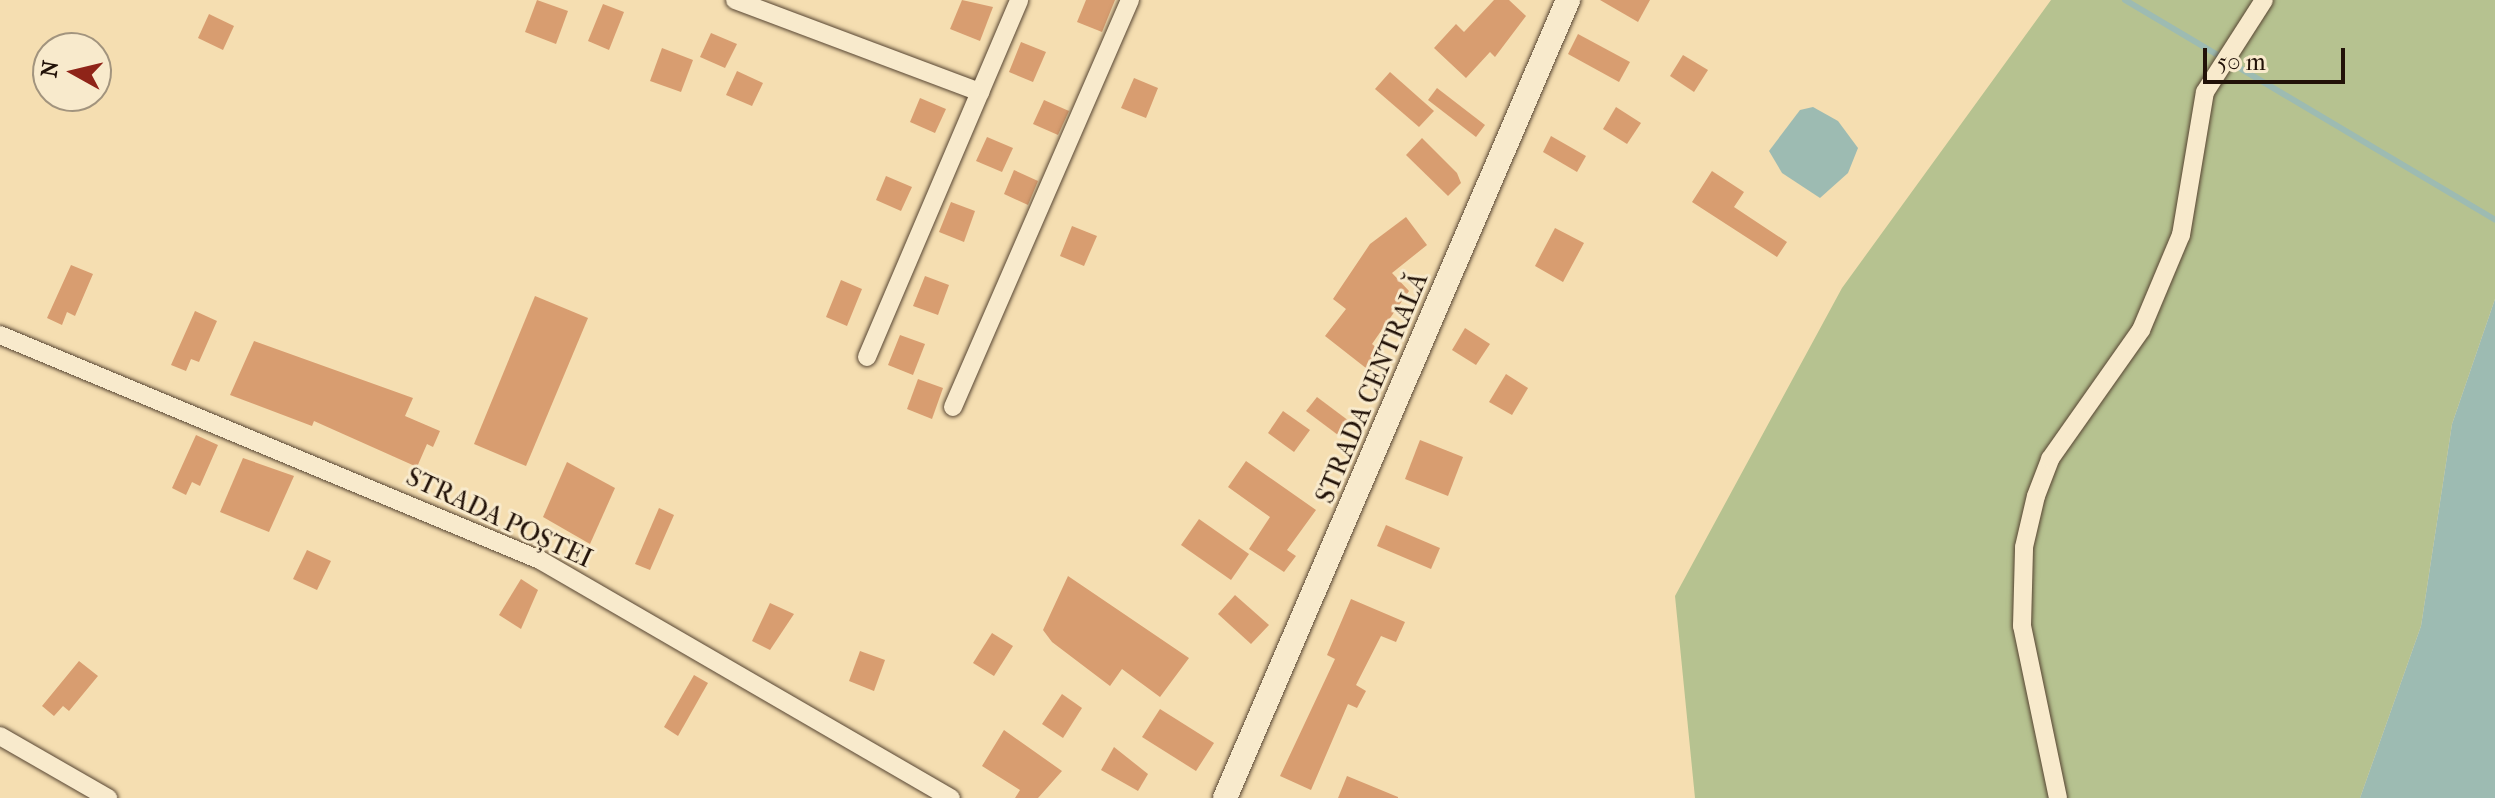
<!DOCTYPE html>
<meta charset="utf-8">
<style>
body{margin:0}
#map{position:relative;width:2495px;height:798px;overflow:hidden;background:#f5deb1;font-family:"IM FELL French Canon",serif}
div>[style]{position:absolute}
.green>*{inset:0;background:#b6c290}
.water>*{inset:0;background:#9dbbb2}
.stream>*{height:6px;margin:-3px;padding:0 3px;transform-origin:3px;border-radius:3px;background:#9dbbb2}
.building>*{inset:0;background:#d89d70}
.roads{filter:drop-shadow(0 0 2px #574532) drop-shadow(0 0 2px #574532)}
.street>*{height:18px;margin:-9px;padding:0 9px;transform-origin:9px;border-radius:9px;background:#f8eacc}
.secondary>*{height:24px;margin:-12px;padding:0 12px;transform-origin:12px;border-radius:12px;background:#f8eacc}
span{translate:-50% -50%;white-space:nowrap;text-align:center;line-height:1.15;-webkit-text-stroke:6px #f8eacc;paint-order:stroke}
.street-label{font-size:26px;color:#221208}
.north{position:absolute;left:32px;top:32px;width:80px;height:80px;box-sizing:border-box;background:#f8eacc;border:2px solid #a2947e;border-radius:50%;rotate:278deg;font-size:22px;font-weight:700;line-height:32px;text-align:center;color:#221208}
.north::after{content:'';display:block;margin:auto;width:28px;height:36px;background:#8f2418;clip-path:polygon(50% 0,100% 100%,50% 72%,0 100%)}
.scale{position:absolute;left:2203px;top:48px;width:142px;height:36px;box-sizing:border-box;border:4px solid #221208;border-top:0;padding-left:10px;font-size:24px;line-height:28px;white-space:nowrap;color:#221208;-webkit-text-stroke:6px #f8eacc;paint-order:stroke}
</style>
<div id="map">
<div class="green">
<i style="clip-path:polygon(2051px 0,2495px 0,2495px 299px,2452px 424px,2421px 626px,2360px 798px,1695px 798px,1675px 596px,1842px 288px)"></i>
</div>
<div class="water">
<i style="clip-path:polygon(1813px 107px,1838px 121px,1858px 148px,1848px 173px,1820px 198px,1782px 173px,1769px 151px,1800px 110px)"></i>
<i style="clip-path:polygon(2495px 299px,2495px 798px,2360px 798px,2421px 626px,2452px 424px)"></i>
</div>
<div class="stream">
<i style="left:2125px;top:0;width:430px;rotate:30.7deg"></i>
</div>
<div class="building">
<i style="clip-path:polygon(537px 0,568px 11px,556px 44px,525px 32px)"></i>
<i style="clip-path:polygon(962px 0,993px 7px,980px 41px,950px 29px)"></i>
<i style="clip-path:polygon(1086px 0,1115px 0,1102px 32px,1077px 22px)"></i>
<i style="clip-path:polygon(1494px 0,1509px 0,1526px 16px,1495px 57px,1490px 52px,1466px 78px,1434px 48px,1456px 24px,1464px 32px)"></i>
<i style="clip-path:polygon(1600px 0,1650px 0,1638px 22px)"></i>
<i style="clip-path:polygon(603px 4px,624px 12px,609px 50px,588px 41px)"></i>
<i style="clip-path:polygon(209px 14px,234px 26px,223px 50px,198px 38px)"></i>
<i style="clip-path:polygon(711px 33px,737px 44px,725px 68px,700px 57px)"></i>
<i style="clip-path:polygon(1578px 34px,1630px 62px,1619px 82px,1568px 54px)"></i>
<i style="clip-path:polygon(1021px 42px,1046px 52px,1033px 82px,1009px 72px)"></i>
<i style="clip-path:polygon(662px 48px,693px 60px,681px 92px,650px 81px)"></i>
<i style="clip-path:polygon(1683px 55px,1708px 70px,1694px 92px,1670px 76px)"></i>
<i style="clip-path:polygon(737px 71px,763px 83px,752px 106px,726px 95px)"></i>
<i style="clip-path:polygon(1390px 72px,1434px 111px,1419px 127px,1375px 89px)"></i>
<i style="clip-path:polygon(1134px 78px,1158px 88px,1146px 118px,1121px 108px)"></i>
<i style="clip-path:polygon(1437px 88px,1485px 125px,1476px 137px,1428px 100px)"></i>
<i style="clip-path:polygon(920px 98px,946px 109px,935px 133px,910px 122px)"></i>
<i style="clip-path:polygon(1044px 100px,1069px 111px,1058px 135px,1033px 124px)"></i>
<i style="clip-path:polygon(1616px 107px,1641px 123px,1627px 144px,1603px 129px)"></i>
<i style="clip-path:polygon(1551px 136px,1586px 156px,1577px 172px,1543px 152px)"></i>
<i style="clip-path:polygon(987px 137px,1013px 148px,1002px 172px,976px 161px)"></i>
<i style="clip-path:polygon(1422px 138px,1457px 173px,1461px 183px,1448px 196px,1406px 155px)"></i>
<i style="clip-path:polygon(1014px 170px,1038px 181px,1028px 205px,1004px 194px)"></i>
<i style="clip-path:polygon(1712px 171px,1744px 192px,1734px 207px,1787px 242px,1777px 257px,1692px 202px)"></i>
<i style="clip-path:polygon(886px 176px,912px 187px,901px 211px,876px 200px)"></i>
<i style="clip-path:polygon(951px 202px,975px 211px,964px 242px,939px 232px)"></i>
<i style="clip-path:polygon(1406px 217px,1427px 245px,1392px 273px,1409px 291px,1372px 344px,1384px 354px,1371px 372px,1325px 336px,1346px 309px,1333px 299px,1370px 244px)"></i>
<i style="clip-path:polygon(1072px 226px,1097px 236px,1084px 266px,1060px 256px)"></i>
<i style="clip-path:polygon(1555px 228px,1584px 243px,1563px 282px,1535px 266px)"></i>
<i style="clip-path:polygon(71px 265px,93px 274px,75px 316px,67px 312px,62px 325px,47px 318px)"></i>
<i style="clip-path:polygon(925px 276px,949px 285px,938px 315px,913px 306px)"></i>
<i style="clip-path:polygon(841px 280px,862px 289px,847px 326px,826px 317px)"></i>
<i style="clip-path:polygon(535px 296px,588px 318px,526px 466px,474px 444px)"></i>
<i style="clip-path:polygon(195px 311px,217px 321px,199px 362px,191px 359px,186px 371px,171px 365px)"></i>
<i style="clip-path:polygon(1465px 328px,1490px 344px,1476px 365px,1452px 350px)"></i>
<i style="clip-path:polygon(900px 335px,925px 344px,913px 375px,888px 365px)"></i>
<i style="clip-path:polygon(254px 341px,413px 398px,405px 416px,440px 431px,433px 447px,427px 444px,417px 467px,314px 421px,312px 426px,230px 395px)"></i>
<i style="clip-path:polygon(1506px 374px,1528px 388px,1512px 415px,1489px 402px)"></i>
<i style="clip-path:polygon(918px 379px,943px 388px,932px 419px,907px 409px)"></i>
<i style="clip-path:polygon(1317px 397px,1349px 421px,1338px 435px,1306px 411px)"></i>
<i style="clip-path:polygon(1283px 411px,1310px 430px,1294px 452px,1268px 433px)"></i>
<i style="clip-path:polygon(196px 435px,218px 445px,200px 486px,192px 482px,186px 495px,172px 488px)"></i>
<i style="clip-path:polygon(1420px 440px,1463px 457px,1448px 496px,1405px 479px)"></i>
<i style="clip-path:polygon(243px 458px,294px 476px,269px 532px,220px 512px)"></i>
<i style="clip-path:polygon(1246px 461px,1316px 510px,1287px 550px,1296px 556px,1284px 572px,1249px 549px,1270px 517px,1228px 487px)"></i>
<i style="clip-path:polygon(567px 462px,615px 488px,590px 544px,543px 517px)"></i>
<i style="clip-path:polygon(659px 508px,674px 515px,650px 570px,635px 564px)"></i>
<i style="clip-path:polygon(1199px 519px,1249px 554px,1231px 580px,1181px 545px)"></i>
<i style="clip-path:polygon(1386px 525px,1440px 548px,1431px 569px,1377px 546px)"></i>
<i style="clip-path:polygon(307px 550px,331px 561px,317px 590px,293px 579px)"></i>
<i style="clip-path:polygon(1068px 576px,1189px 658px,1160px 697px,1122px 669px,1110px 686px,1052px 642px,1043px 630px)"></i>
<i style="clip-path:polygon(521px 579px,538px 590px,521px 629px,499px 615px)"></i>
<i style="clip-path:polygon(1235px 595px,1269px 625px,1251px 644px,1218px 614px)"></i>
<i style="clip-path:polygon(1351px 599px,1405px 622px,1396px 642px,1381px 636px,1356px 685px,1366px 691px,1357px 708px,1348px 704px,1311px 790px,1280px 776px,1335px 659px,1327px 655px)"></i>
<i style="clip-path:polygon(770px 603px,794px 614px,770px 650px,752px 641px)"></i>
<i style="clip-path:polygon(992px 633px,1013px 646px,994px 676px,973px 663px)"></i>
<i style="clip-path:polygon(860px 651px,885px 660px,874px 691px,849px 681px)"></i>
<i style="clip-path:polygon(79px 661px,98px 676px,69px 711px,63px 706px,54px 716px,42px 706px)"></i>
<i style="clip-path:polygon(694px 675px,708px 683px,678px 736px,664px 727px)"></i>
<i style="clip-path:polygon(1062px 694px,1082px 708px,1063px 738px,1042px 724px)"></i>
<i style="clip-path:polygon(1160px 709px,1214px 743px,1196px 771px,1142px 737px)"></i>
<i style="clip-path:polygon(1004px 730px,1062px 771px,1038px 798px,1015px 798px,1020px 790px,982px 766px)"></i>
<i style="clip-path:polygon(1114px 747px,1148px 774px,1138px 791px,1101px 770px)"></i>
<i style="clip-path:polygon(1347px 776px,1398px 797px,1398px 798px,1338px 798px)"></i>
</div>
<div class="roads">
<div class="street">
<i style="left:735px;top:0;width:262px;rotate:20.6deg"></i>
<i style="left:0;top:335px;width:585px;rotate:22.62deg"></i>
<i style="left:540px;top:560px;width:475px;rotate:30.1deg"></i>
<i style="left:867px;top:357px;width:388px;rotate:-66.9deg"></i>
<i style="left:953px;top:407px;width:444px;rotate:-66.5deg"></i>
<i style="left:0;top:736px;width:125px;rotate:29.9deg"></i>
<i style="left:2058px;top:798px;width:176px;rotate:-101.8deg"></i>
<i style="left:2022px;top:626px;width:79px;rotate:-88.5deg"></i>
<i style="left:2024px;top:547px;width:52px;rotate:-76.8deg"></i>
<i style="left:2036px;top:496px;width:40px;rotate:-69deg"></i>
<i style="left:2050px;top:459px;width:158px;rotate:-54.8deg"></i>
<i style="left:2141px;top:330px;width:103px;rotate:-67.2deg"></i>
<i style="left:2181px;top:235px;width:145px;rotate:-80.5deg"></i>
<i style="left:2205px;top:92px;width:109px;rotate:-57.3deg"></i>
</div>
<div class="secondary">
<i style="left:1225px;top:798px;width:869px;rotate:-66.74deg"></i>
</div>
</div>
<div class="street-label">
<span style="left:1372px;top:388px;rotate:-67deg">STRADA CENTRALĂ</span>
<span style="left:499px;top:518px;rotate:25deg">STRADA POȘTEI</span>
</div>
<div class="north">N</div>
<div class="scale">50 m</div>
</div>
